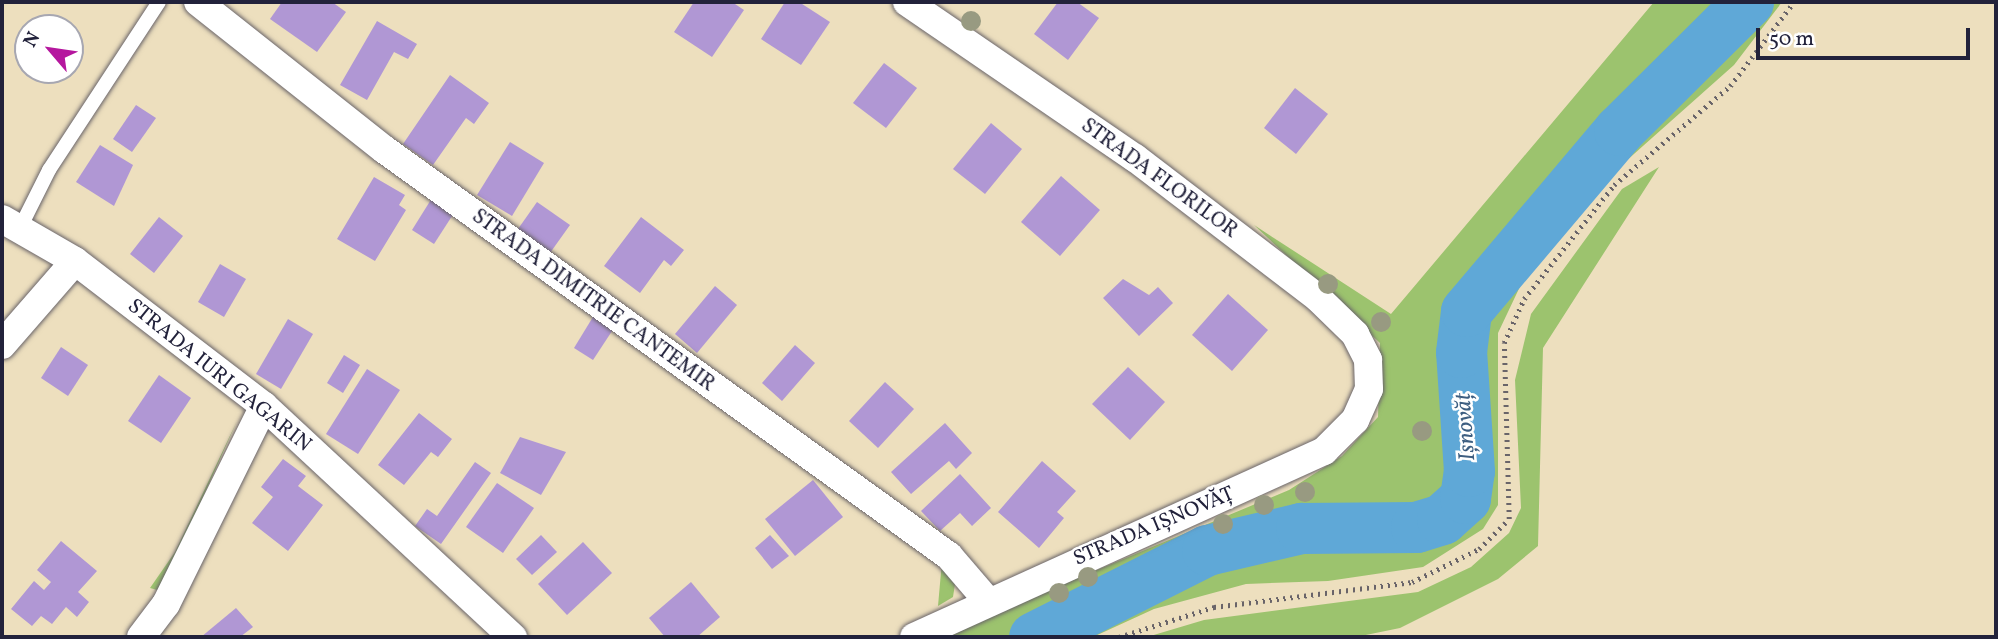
<!DOCTYPE html>
<meta charset="utf-8">
<style>
body{margin:0}
#map{position:relative;width:1998px;height:639px;overflow:hidden;background:#eddfbe;font-family:Vollkorn,serif}
div>[style]{position:absolute}
.green>*{inset:0;background:#9cc36e}
.river>*{height:51px;margin:-25.5px;padding:0 25.5px;transform-origin:25.5px;border-radius:25.5px;background:#5fa8d7}
.building>*{inset:0;background:#b097d4}
.path>*{height:4.5px;margin-top:-2.25px;transform-origin:0;background:repeating-linear-gradient(90deg,#696469 0 2px,transparent 0 7px)}
.roads{filter:drop-shadow(0 0 2px #696469) drop-shadow(0 0 2px #696469)}
.service>*{height:14px;margin:-7px;padding:0 7px;transform-origin:7px;border-radius:7px;background:#fff}
.minor>*{height:28px;margin:-14px;padding:0 14px;transform-origin:14px;border-radius:14px;background:#fff}
.trees>*{width:20px;height:20px;margin:-10px;border-radius:50%;background:#989a81}
span{translate:-50% -50%;white-space:nowrap;text-align:center;line-height:1.15;-webkit-text-stroke:5px #fff;paint-order:stroke}
.street-label{font-size:21px;color:#22223b}
.water-label{font-size:23px;color:#3d5e81;font-style:italic}
.frame{position:absolute;inset:0;border:4px solid #22223b;pointer-events:none}
.north{position:absolute;left:14px;top:14px;width:70px;height:70px;box-sizing:border-box;background:#fff;border:2px solid #a7a7b1;border-radius:50%;rotate:299deg;font-size:19px;font-weight:700;line-height:28px;text-align:center;color:#22223b}
.north::after{content:'';display:block;margin:auto;width:24px;height:32px;background:#b5179e;clip-path:polygon(50% 0,100% 100%,50% 72%,0 100%)}
.scale{position:absolute;left:1756px;top:28px;width:214px;height:32px;box-sizing:border-box;border:4px solid #22223b;border-top:0;padding-left:9px;font-size:21px;line-height:24px;white-space:nowrap;color:#22223b;-webkit-text-stroke:5px #fff;paint-order:stroke}
</style>
<div id="map">
<div class="green">
<i style="clip-path:polygon(1654px 2px,1782px 2px,1734px 65px,1607px 178px,1525px 276px,1498px 333px,1498px 505px,1483px 529px,1423px 567px,1328px 581px,1246px 584px,1154px 609px,1093px 637px,936px 637px,1289px 490px,1342px 456px,1378px 417px,1380px 343px,1254px 225px,1391px 314px)"></i>
<i style="clip-path:polygon(1659px 167px,1543px 348px,1538px 546px,1498px 579px,1400px 628px,1356px 637px,1147px 637px,1204px 620px,1418px 592px,1471px 567px,1509px 533px,1521px 508px,1515px 380px,1531px 314px,1622px 189px)"></i>
<i style="clip-path:polygon(237px 421px,161px 591px,150px 588px,175px 552px)"></i>
<i style="clip-path:polygon(942px 561px,955px 584px,953px 597px,938px 606px)"></i>
</div>
<div class="river">
<i style="left:1034px;top:637px;width:194px;rotate:-26.7deg"></i>
<i style="left:1207px;top:550px;width:97px;rotate:-13.2deg"></i>
<i style="left:1301px;top:528px;width:115px;rotate:-0.5deg"></i>
<i style="left:1416px;top:527px;width:27px;rotate:-17deg"></i>
<i style="left:1442px;top:519px;width:31px;rotate:-42deg"></i>
<i style="left:1465px;top:498px;width:27px;rotate:-82deg"></i>
<i style="left:1469px;top:471px;width:119px;rotate:-93.8deg"></i>
<i style="left:1461px;top:352px;width:41px;rotate:-83deg"></i>
<i style="left:1466px;top:311px;width:237px;rotate:-49.8deg"></i>
<i style="left:1619px;top:130px;width:182px;rotate:-44.8deg"></i>
</div>
<div class="building">
<i style="clip-path:polygon(282px 2px,332px 2px,346px 12px,317px 52px,270px 19px)"></i>
<i style="clip-path:polygon(694px 2px,732px 2px,744px 10px,712px 57px,674px 32px)"></i>
<i style="clip-path:polygon(785px 2px,799px 2px,830px 22px,801px 65px,761px 39px)"></i>
<i style="clip-path:polygon(1058px 2px,1077px 2px,1099px 18px,1068px 60px,1034px 34px)"></i>
<i style="clip-path:polygon(377px 21px,417px 44px,408px 59px,394px 52px,367px 100px,340px 85px)"></i>
<i style="clip-path:polygon(884px 63px,917px 88px,886px 128px,853px 103px)"></i>
<i style="clip-path:polygon(450px 75px,489px 103px,474px 124px,466px 118px,433px 165px,403px 144px)"></i>
<i style="clip-path:polygon(1295px 88px,1328px 114px,1296px 154px,1264px 128px)"></i>
<i style="clip-path:polygon(136px 105px,156px 118px,132px 152px,113px 139px)"></i>
<i style="clip-path:polygon(991px 123px,1022px 149px,985px 194px,953px 169px)"></i>
<i style="clip-path:polygon(510px 142px,544px 163px,512px 216px,477px 195px)"></i>
<i style="clip-path:polygon(100px 145px,133px 165px,114px 206px,76px 182px)"></i>
<i style="clip-path:polygon(1061px 176px,1100px 210px,1060px 256px,1021px 222px)"></i>
<i style="clip-path:polygon(374px 177px,405px 195px,399px 205px,406px 210px,375px 261px,337px 239px)"></i>
<i style="clip-path:polygon(432px 198px,454px 213px,434px 244px,412px 230px)"></i>
<i style="clip-path:polygon(537px 202px,570px 225px,550px 253px,518px 229px)"></i>
<i style="clip-path:polygon(159px 217px,183px 236px,154px 273px,130px 254px)"></i>
<i style="clip-path:polygon(641px 217px,684px 250px,671px 266px,664px 260px,640px 293px,604px 266px)"></i>
<i style="clip-path:polygon(220px 264px,246px 279px,224px 317px,198px 302px)"></i>
<i style="clip-path:polygon(1123px 279px,1149px 295px,1158px 287px,1173px 303px,1139px 336px,1103px 298px)"></i>
<i style="clip-path:polygon(715px 286px,737px 305px,697px 353px,675px 334px)"></i>
<i style="clip-path:polygon(1228px 294px,1268px 330px,1232px 371px,1192px 335px)"></i>
<i style="clip-path:polygon(596px 312px,616px 325px,593px 360px,574px 348px)"></i>
<i style="clip-path:polygon(288px 319px,313px 334px,281px 389px,256px 374px)"></i>
<i style="clip-path:polygon(795px 345px,815px 363px,782px 401px,762px 383px)"></i>
<i style="clip-path:polygon(61px 347px,88px 365px,68px 396px,41px 378px)"></i>
<i style="clip-path:polygon(344px 355px,360px 365px,343px 393px,327px 383px)"></i>
<i style="clip-path:polygon(1128px 367px,1165px 402px,1130px 440px,1092px 404px)"></i>
<i style="clip-path:polygon(367px 369px,400px 390px,358px 454px,326px 434px)"></i>
<i style="clip-path:polygon(159px 375px,191px 398px,161px 443px,128px 421px)"></i>
<i style="clip-path:polygon(885px 382px,914px 409px,878px 448px,849px 421px)"></i>
<i style="clip-path:polygon(419px 413px,452px 439px,438px 457px,431px 452px,404px 485px,378px 465px)"></i>
<i style="clip-path:polygon(945px 423px,972px 453px,956px 469px,949px 461px,911px 494px,891px 472px)"></i>
<i style="clip-path:polygon(520px 437px,566px 452px,541px 495px,500px 473px)"></i>
<i style="clip-path:polygon(283px 459px,306px 476px,298px 486px,323px 505px,288px 551px,252px 523px,273px 497px,261px 487px)"></i>
<i style="clip-path:polygon(1042px 461px,1076px 491px,1057px 512px,1064px 518px,1039px 548px,998px 512px)"></i>
<i style="clip-path:polygon(475px 462px,491px 473px,441px 544px,415px 526px,427px 509px,437px 516px)"></i>
<i style="clip-path:polygon(960px 474px,991px 508px,972px 526px,960px 513px,940px 531px,921px 511px)"></i>
<i style="clip-path:polygon(813px 480px,843px 517px,795px 556px,765px 519px)"></i>
<i style="clip-path:polygon(497px 483px,534px 508px,503px 553px,466px 527px)"></i>
<i style="clip-path:polygon(541px 535px,557px 552px,532px 575px,516px 559px)"></i>
<i style="clip-path:polygon(770px 535px,789px 556px,772px 569px,755px 548px)"></i>
<i style="clip-path:polygon(61px 541px,97px 571px,78px 592px,89px 602px,77px 617px,66px 607px,52px 624px,41px 616px,32px 626px,11px 609px,34px 581px,44px 590px,51px 582px,37px 570px)"></i>
<i style="clip-path:polygon(583px 542px,612px 573px,567px 615px,538px 584px)"></i>
<i style="clip-path:polygon(691px 582px,720px 617px,697px 637px,665px 637px,649px 618px)"></i>
<i style="clip-path:polygon(236px 608px,253px 627px,240px 637px,201px 637px)"></i>
</div>
<div class="path">
<i style="left:1119px;top:637px;width:100px;rotate:-17.5deg"></i>
<i style="left:1214px;top:607px;width:200px;rotate:-7.2deg"></i>
<i style="left:1412px;top:582px;width:75px;rotate:-26.2deg"></i>
<i style="left:1479px;top:549px;width:42px;rotate:-45deg"></i>
<i style="left:1509px;top:519px;width:176px;rotate:-91.6deg"></i>
<i style="left:1504px;top:343px;width:48px;rotate:-65.6deg"></i>
<i style="left:1524px;top:299px;width:145px;rotate:-51.7deg"></i>
<i style="left:1614px;top:185px;width:153px;rotate:-40.5deg"></i>
<i style="left:1730px;top:86px;width:106px;rotate:-52.7deg"></i>
</div>
<div class="roads">
<div class="service">
<i style="left:20px;top:228px;width:65px;rotate:-63.4deg"></i>
<i style="left:49px;top:170px;width:201px;rotate:-56.8deg"></i>
</div>
<div class="minor">
<i style="left:198px;top:2px;width:238px;rotate:38.4deg"></i>
<i style="left:385px;top:150px;width:695px;rotate:35.75deg"></i>
<i style="left:949px;top:556px;width:57px;rotate:49.3deg"></i>
<i style="left:907px;top:2px;width:276px;rotate:34.4deg"></i>
<i style="left:1135px;top:158px;width:230px;rotate:37.4deg"></i>
<i style="left:1318px;top:298px;width:52px;rotate:44.2deg"></i>
<i style="left:1355px;top:334px;width:29px;rotate:63deg"></i>
<i style="left:1368px;top:360px;width:29px;rotate:88deg"></i>
<i style="left:1369px;top:389px;width:34px;rotate:114deg"></i>
<i style="left:1355px;top:420px;width:44px;rotate:135deg"></i>
<i style="left:1324px;top:451px;width:450px;rotate:155.6deg"></i>
<i style="left:2px;top:219px;width:84px;rotate:29.9deg"></i>
<i style="left:75px;top:261px;width:238px;rotate:37.5deg"></i>
<i style="left:264px;top:406px;width:340px;rotate:42.9deg"></i>
<i style="left:2px;top:345px;width:111px;rotate:-49deg"></i>
<i style="left:141px;top:637px;width:41px;rotate:-52.9deg"></i>
<i style="left:166px;top:604px;width:221px;rotate:-63.7deg"></i>
</div>
</div>
<div class="trees">
<i style="left:971px;top:21px"></i>
<i style="left:1328px;top:284px"></i>
<i style="left:1381px;top:322px"></i>
<i style="left:1422px;top:431px"></i>
<i style="left:1305px;top:492px"></i>
<i style="left:1264px;top:505px"></i>
<i style="left:1223px;top:524px"></i>
<i style="left:1088px;top:577px"></i>
<i style="left:1059px;top:593px"></i>
</div>
<div class="street-label">
<span style="left:1159px;top:179px;rotate:36deg">STRADA FLORILOR</span>
<span style="left:593px;top:301px;rotate:36deg">STRADA DIMITRIE CANTEMIR</span>
<span style="left:219px;top:376px;rotate:39deg">STRADA IURI GAGARIN</span>
<span style="left:1154px;top:527px;rotate:-23deg">STRADA IȘNOVĂȚ</span>
</div>
<div class="water-label">
<span style="left:1466px;top:427px;rotate:-94deg">Ișnovăț</span>
</div>
<div class="frame"></div>
<div class="north">N</div>
<div class="scale">50 m</div>
</div>
